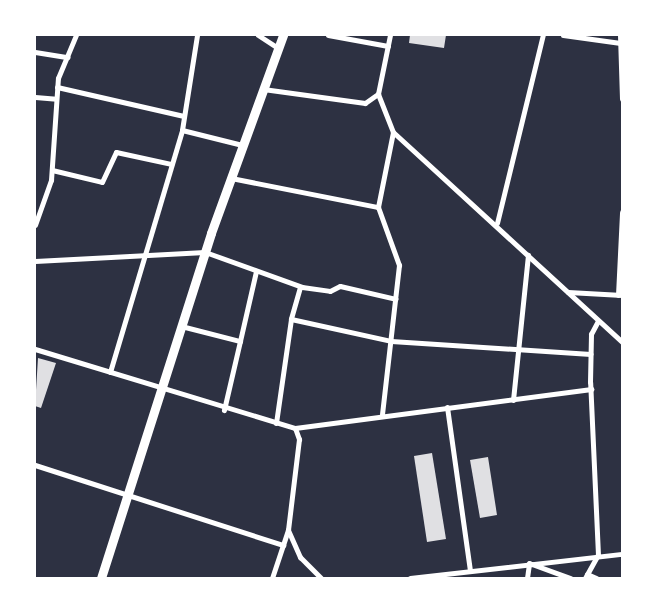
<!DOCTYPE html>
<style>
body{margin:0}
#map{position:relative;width:657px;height:613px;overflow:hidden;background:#2d3142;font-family:"Fira Sans",sans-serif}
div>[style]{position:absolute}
.building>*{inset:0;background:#e0e0e3}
.minor>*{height:5px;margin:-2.5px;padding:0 2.5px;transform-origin:2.5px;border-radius:2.5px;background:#fff}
.primary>*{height:9px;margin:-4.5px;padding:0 4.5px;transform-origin:4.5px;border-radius:4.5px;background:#fff}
span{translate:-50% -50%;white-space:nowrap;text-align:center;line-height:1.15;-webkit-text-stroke:5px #fff;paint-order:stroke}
.frame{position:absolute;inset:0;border:36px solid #fff;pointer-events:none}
</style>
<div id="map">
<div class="building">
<i style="clip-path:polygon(410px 35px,446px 35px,444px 48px,409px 43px)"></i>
<i style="clip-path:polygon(38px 358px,56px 363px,41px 408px,35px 406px)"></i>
<i style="clip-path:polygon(432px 453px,446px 539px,427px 542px,414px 456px)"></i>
<i style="clip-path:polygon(488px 457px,497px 515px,480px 518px,470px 460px)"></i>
</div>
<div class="minor">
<i style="left:258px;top:35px;width:24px;rotate:33deg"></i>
<i style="left:328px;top:35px;width:61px;rotate:10.4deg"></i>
<i style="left:390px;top:35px;width:60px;rotate:101.5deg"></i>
<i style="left:378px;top:94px;width:41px;rotate:68.5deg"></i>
<i style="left:393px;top:132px;width:311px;rotate:42.5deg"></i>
<i style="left:563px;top:35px;width:58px;rotate:8deg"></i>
<i style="left:620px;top:35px;width:64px;rotate:88.2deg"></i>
<i style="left:35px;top:52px;width:33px;rotate:9deg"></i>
<i style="left:57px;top:87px;width:130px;rotate:12.9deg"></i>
<i style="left:263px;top:89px;width:103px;rotate:7.8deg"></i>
<i style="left:365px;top:103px;width:16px;rotate:-35deg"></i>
<i style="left:35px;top:97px;width:21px;rotate:5deg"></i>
<i style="left:182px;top:130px;width:96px;rotate:-81deg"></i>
<i style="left:52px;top:170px;width:51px;rotate:13.5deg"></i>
<i style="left:102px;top:182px;width:33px;rotate:-65deg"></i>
<i style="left:116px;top:152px;width:56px;rotate:12.3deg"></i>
<i style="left:231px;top:178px;width:150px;rotate:11.2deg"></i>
<i style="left:378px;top:207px;width:76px;rotate:-78.7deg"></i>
<i style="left:378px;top:207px;width:62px;rotate:70.1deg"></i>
<i style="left:399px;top:265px;width:150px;rotate:96.5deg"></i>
<i style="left:497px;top:223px;width:194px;rotate:-76.3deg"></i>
<i style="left:35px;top:225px;width:48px;rotate:-70.4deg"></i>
<i style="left:51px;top:180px;width:102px;rotate:-86.1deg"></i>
<i style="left:58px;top:78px;width:47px;rotate:-67.3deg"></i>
<i style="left:35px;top:261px;width:170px;rotate:-3deg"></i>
<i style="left:205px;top:252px;width:103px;rotate:19.8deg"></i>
<i style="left:302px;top:287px;width:28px;rotate:8deg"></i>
<i style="left:330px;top:291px;width:11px;rotate:-27deg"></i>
<i style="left:340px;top:286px;width:57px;rotate:13.1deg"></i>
<i style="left:300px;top:287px;width:33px;rotate:106deg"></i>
<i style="left:291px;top:319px;width:102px;rotate:12.4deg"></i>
<i style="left:391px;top:341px;width:200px;rotate:3.7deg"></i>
<i style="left:568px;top:292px;width:54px;rotate:3.2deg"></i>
<i style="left:618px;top:295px;width:83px;rotate:-87.2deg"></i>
<i style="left:181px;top:326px;width:61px;rotate:14.3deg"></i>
<i style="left:240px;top:341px;width:71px;rotate:103.1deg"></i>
<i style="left:240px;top:341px;width:72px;rotate:-77.1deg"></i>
<i style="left:35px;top:349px;width:272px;rotate:16.9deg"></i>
<i style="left:295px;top:428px;width:12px;rotate:70deg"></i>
<i style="left:299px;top:439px;width:92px;rotate:96.9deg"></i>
<i style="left:288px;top:530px;width:30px;rotate:66deg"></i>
<i style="left:300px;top:557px;width:30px;rotate:45deg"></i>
<i style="left:110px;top:372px;width:252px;rotate:-73.4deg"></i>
<i style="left:182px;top:130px;width:62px;rotate:14deg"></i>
<i style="left:513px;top:400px;width:146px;rotate:-84.1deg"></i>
<i style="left:447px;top:407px;width:165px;rotate:82deg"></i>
<i style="left:276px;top:423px;width:105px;rotate:-81.8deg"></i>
<i style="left:295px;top:428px;width:299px;rotate:-7.5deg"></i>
<i style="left:35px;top:465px;width:261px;rotate:17.9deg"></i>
<i style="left:587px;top:574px;width:10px;rotate:24deg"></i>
<i style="left:272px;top:578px;width:51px;rotate:-71.6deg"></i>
<i style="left:410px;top:578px;width:213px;rotate:-6.5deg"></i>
<i style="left:527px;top:578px;width:15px;rotate:-82deg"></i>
<i style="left:529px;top:563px;width:44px;rotate:20.1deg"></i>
<i style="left:585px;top:578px;width:26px;rotate:-61deg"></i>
<i style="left:598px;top:555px;width:173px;rotate:-92.6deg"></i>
<i style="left:590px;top:382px;width:48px;rotate:-88.8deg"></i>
<i style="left:591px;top:334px;width:15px;rotate:-62deg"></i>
</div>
<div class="primary">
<i style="left:101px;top:578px;width:362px;rotate:-72.3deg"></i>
<i style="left:211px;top:233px;width:211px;rotate:-70deg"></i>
</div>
<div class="frame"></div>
</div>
